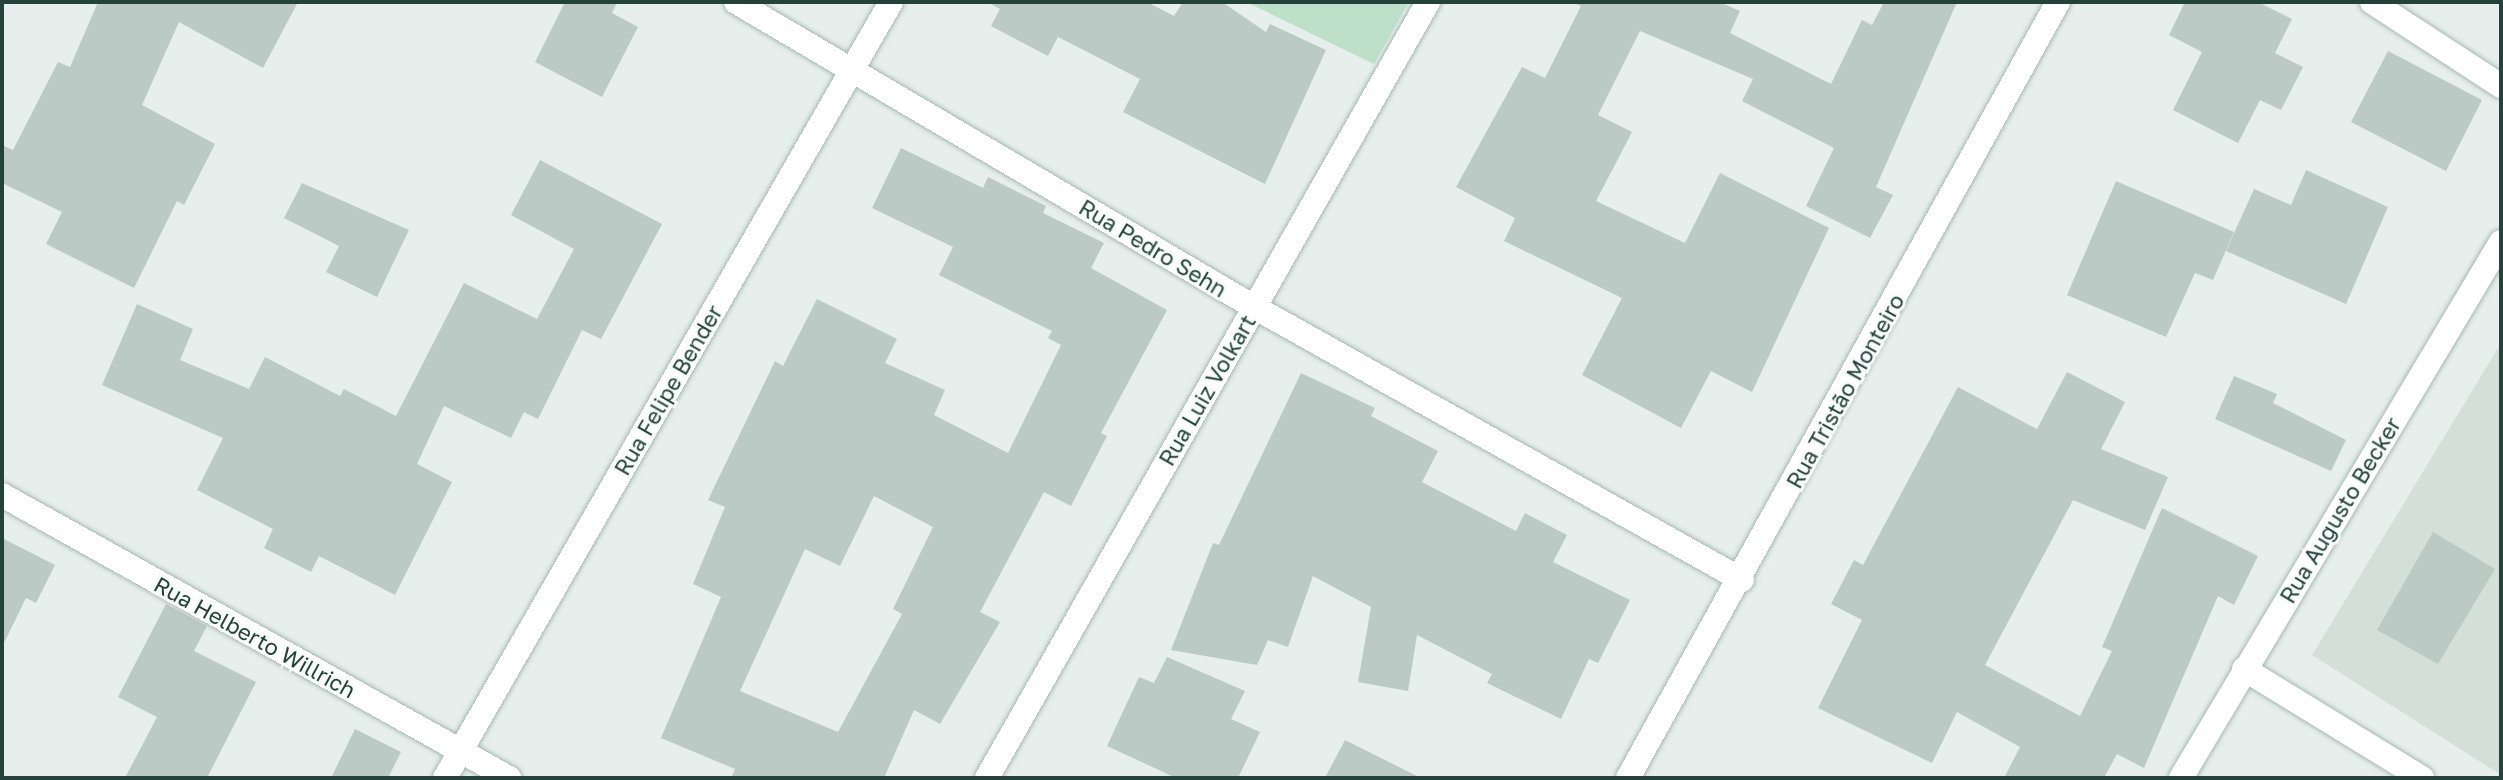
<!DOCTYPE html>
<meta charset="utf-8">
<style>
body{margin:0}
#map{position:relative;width:2503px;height:780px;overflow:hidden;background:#e6efeb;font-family:"Golos Text",sans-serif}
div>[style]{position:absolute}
.built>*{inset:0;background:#d4dfda}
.green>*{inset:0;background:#bfe0c8}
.building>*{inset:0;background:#bbcac4}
.roads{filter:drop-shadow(0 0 2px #a8b8b2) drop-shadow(0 0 2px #a8b8b2)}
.street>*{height:24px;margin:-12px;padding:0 12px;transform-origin:12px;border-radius:12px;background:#fff}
.secondary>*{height:24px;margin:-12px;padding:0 12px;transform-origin:12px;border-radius:12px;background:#fff}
span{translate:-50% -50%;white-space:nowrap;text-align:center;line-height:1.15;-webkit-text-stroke:6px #f7fbf9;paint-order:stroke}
.street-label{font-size:22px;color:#24423a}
.frame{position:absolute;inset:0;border:4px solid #24423a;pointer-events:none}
</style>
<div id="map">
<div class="built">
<i style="clip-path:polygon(2501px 343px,2501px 775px,2312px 655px)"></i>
</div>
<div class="green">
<i style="clip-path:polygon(1246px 2px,1409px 2px,1374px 64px)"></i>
</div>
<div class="building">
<i style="clip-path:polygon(98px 2px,298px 2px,263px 68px,179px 22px,142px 105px,215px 144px,184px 205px,177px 201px,134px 288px,46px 244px,62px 212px,2px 183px,2px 145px,13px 150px,58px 62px,70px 67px)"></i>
<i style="clip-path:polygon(565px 2px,617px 2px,612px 13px,638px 27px,602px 97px,535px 62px)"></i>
<i style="clip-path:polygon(987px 2px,1147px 2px,1174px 16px,1183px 2px,1222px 2px,1266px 32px,1270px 24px,1326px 50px,1265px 184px,1123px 112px,1140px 79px,1058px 37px,1048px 56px,991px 26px,1000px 9px)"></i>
<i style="clip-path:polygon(1571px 2px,1719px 2px,1740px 11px,1730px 33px,1831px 84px,1862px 20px,1872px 25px,1884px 2px,1957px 2px,1876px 187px,1893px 195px,1870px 238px,1806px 206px,1834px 148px,1742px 101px,1753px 79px,1640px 31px,1598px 115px,1632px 132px,1596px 201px,1685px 243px,1720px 173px,1829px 228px,1752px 392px,1711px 371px,1681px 428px,1582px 375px,1622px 298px,1504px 241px,1515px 218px,1456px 187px,1522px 67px,1545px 78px,1581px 6px)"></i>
<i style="clip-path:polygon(2185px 2px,2258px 2px,2292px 19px,2275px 53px,2303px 67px,2281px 110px,2260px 100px,2238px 143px,2173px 110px,2202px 52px,2169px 35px)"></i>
<i style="clip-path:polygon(2388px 51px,2482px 100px,2446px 171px,2351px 122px)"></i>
<i style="clip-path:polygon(evenodd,901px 148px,983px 188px,988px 177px,1046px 206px,1043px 213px,1104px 243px,1091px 268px,1167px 310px,1101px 433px,1107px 436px,1071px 506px,1044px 492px,980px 612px,1000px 622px,940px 724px,914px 710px,884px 778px,731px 778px,735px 769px,661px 738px,721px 597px,693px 584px,725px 507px,708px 500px,775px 361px,783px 366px,817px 299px,897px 339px,885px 363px,945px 390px,934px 415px,1008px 453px,1061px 345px,1048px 338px,1052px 331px,939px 275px,953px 247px,872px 208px,901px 148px,874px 496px,933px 527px,893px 609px,902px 614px,838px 732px,740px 691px,805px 549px,840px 566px,874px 496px)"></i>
<i style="clip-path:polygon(540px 160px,662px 224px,601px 339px,582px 330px,538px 419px,524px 412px,511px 438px,444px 406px,417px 464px,452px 482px,395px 595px,319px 556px,311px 572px,264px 548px,273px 529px,197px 490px,223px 438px,102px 385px,137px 304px,193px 329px,180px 360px,249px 389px,265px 357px,340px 396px,344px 389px,396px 416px,464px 283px,537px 319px,574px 249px,511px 215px)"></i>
<i style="clip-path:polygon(2306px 170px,2388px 207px,2346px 304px,2226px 251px,2254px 189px,2291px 205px)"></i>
<i style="clip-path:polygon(2116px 181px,2234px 232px,2213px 280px,2195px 273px,2166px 337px,2067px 295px)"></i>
<i style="clip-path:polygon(302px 183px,409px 230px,377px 297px,326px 272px,339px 246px,284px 218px)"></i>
<i style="clip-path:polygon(2067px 372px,2125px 402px,2101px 449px,2168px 477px,2145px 530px,2073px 500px,1985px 665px,2080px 716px,2112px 651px,2102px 647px,2162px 508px,2258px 556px,2234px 605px,2218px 596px,2144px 768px,2117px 754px,2104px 778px,2004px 778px,2020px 747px,1957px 712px,1932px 763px,1818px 708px,1862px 620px,1831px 604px,1854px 560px,1863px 565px,1958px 387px,2037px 429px)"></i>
<i style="clip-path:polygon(1301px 373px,1375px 408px,1371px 416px,1438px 451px,1422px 482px,1516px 531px,1525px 513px,1567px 535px,1553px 562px,1630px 600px,1598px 663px,1589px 659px,1561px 719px,1487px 683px,1492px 674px,1417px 635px,1408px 691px,1358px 682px,1371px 607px,1313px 576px,1288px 647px,1268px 640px,1257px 665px,1171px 650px,1213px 543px,1219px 545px)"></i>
<i style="clip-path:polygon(2234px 376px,2277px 394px,2273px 403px,2346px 440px,2331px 471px,2215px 419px)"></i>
<i style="clip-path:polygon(2433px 532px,2495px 569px,2438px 664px,2377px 630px)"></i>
<i style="clip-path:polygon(2px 538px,55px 565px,36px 603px,26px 598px,2px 647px)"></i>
<i style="clip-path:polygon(166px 604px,207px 626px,194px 651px,256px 682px,207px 778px,125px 778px,157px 717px,118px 697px)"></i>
<i style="clip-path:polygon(1167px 657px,1245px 691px,1231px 719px,1260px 732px,1238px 778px,1176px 778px,1107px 746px,1139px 677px,1154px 683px)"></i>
<i style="clip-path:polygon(355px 729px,401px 752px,388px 778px,331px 778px)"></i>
<i style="clip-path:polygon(1345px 740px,1421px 778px,1325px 778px)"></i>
</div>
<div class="roads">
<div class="street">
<i style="left:736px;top:2px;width:601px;rotate:30.49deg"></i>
<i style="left:1254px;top:307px;width:559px;rotate:29.22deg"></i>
<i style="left:2372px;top:2px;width:154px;rotate:33.1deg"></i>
<i style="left:2px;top:495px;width:581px;rotate:29.17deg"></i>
<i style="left:2244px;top:669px;width:209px;rotate:31.5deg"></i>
<i style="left:445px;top:778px;width:895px;rotate:-60.11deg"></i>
</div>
<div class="secondary">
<i style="left:987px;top:778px;width:893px;rotate:-60.39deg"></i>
<i style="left:1628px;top:778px;width:887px;rotate:-61.01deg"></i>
<i style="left:2181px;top:778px;width:624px;rotate:-59.16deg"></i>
</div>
</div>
<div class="street-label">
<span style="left:1153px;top:248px;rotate:31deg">Rua Pedro Sehn</span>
<span style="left:668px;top:390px;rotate:-60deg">Rua Felipe Bender</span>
<span style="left:1207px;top:390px;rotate:-60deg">Rua Luiz Volkart</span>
<span style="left:1845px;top:391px;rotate:-61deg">Rua Tristão Monteiro</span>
<span style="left:2340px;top:510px;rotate:-59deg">Rua Augusto Becker</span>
<span style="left:255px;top:637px;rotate:29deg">Rua Helberto Willrich</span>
</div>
<div class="frame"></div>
</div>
